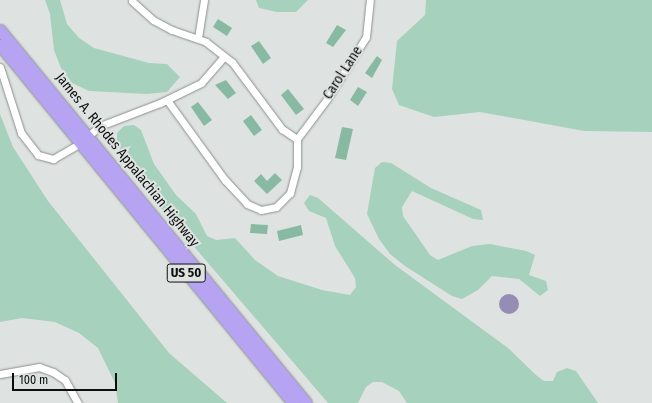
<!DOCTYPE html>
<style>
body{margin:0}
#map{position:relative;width:652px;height:403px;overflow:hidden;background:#dee3e1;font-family:"Fira Sans Condensed",sans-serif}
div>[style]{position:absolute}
.green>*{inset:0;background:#a6d1bc}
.water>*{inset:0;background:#968db6}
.round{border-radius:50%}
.building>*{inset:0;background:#88b9a3}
.roads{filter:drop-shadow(0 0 1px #8b8f8d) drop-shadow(0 0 1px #8b8f8d)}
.minor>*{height:7px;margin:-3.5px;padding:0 3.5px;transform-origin:3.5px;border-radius:3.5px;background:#fff}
.highway>*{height:11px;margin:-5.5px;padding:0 5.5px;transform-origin:5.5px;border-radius:5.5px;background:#b6a3f2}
span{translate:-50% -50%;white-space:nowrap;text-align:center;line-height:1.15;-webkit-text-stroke:4px #dee3e1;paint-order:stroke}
.shield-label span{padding:1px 3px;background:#dee3e1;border:1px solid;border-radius:3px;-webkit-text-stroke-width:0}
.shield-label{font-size:13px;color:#0d0f0e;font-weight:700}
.street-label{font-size:14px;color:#0d0f0e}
.scale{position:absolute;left:12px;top:373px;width:105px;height:18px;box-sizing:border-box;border:2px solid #0d0f0e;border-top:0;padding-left:5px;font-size:12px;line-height:14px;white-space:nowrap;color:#0d0f0e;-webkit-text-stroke:3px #dee3e1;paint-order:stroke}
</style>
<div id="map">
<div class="green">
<i style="clip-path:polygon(45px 0,60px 0,67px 24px,79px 38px,94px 48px,149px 63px,167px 64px,180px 77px,167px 92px,147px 94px,89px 91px,72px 83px,61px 68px,54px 50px,50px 14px)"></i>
<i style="clip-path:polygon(256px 0,308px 0,296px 12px,277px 12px,259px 8px)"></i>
<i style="clip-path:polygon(426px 0,652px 0,652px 132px,584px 131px,480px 112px,434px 117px,399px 105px,392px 89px,397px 41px,425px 15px)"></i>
<i style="clip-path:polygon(0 114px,13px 147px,48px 201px,169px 353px,227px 403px,118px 403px,115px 383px,98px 348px,79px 333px,55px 322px,22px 318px,0 322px)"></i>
<i style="clip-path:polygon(134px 125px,141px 130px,154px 164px,176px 195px,196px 214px,207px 236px,216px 240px,235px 238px,255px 260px,278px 276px,322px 290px,350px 295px,356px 287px,355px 278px,335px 246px,326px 218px,309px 211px,304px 203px,310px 195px,318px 198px,395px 265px,508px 348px,536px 375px,544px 381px,553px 381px,557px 372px,567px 368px,576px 371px,598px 403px,407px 403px,399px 391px,382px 382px,373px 382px,366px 387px,358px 403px,328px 403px,155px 201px,117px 144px,117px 133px,124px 126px)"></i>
<i style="clip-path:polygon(382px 162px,391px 163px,431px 188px,481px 210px,483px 220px,473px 219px,412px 191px,402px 207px,403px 216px,430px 255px,438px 260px,472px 246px,490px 244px,526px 251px,535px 255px,529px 275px,546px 281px,548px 290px,540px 296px,519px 279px,492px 276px,478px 290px,462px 299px,452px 296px,405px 266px,390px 254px,379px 239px,367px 214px,375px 168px)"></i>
</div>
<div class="water">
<i class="round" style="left:499px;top:294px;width:20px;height:20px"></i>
</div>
<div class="building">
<i style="clip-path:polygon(218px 19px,232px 28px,227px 36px,213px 27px)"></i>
<i style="clip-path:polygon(337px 25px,346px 30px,333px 47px,326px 43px)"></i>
<i style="clip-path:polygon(259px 41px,271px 58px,263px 64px,251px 46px)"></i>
<i style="clip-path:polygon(377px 56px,382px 60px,372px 78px,365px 73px)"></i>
<i style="clip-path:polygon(226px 80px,236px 93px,228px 99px,215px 85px)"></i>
<i style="clip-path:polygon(358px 87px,367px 92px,358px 106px,350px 100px)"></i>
<i style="clip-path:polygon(288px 89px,304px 109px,296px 115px,281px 95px)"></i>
<i style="clip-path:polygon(198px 102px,212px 120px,204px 126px,191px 107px)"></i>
<i style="clip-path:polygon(251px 115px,262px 130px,254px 136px,243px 121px)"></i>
<i style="clip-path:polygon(342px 127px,353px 129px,346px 160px,335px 158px)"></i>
<i style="clip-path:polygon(275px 173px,282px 180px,267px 194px,254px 181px,261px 174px,267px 181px)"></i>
<i style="clip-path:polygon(251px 224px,268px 225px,267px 234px,250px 233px)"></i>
<i style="clip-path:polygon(301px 225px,303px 235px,279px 241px,277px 231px)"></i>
</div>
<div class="roads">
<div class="minor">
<i style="left:132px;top:1px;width:28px;rotate:42deg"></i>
<i style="left:153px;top:20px;width:21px;rotate:28deg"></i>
<i style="left:172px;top:30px;width:36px;rotate:19deg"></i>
<i style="left:206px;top:42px;width:33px;rotate:38deg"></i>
<i style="left:232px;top:62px;width:84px;rotate:53.3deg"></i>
<i style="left:282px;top:129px;width:18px;rotate:34deg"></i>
<i style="left:198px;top:38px;width:38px;rotate:-81deg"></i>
<i style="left:0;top:67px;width:69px;rotate:72.3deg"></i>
<i style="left:21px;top:133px;width:28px;rotate:52deg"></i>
<i style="left:38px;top:155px;width:16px;rotate:15deg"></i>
<i style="left:53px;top:159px;width:30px;rotate:-30deg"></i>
<i style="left:79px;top:144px;width:28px;rotate:-41deg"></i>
<i style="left:100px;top:126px;width:64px;rotate:-21deg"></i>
<i style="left:160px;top:103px;width:46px;rotate:-26deg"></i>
<i style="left:201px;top:83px;width:35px;rotate:-49deg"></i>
<i style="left:167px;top:100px;width:99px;rotate:54.1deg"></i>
<i style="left:225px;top:180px;width:33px;rotate:47deg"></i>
<i style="left:247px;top:204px;width:15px;rotate:23deg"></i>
<i style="left:261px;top:210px;width:15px;rotate:-11deg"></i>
<i style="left:276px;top:207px;width:20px;rotate:-45deg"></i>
<i style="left:290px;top:193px;width:27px;rotate:-75deg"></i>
<i style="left:297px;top:167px;width:28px;rotate:-90deg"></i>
<i style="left:297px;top:139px;width:50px;rotate:-53.1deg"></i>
<i style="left:327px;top:99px;width:73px;rotate:-57.8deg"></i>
<i style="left:366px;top:37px;width:37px;rotate:-84deg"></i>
<i style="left:0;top:374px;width:40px;rotate:-10deg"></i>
<i style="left:39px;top:367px;width:15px;rotate:20deg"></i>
<i style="left:53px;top:372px;width:14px;rotate:34deg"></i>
<i style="left:65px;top:380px;width:26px;rotate:61deg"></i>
</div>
<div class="highway">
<i style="left:0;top:30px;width:482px;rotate:50.6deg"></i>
<i style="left:0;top:45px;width:463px;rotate:50.7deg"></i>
</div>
</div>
<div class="shield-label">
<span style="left:186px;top:273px">US 50</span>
</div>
<div class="street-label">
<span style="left:343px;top:73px;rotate:-57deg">Carol Lane</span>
<span style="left:127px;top:160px;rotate:51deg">James A. Rhodes Appalachian Highway</span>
</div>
<div class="scale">100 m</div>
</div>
